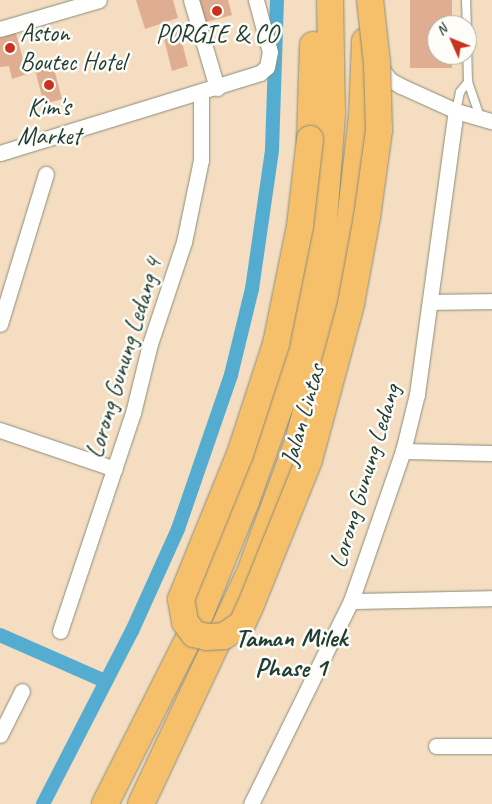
<!DOCTYPE html>
<style>
body{margin:0}
#map{position:relative;width:492px;height:804px;overflow:hidden;background:#f4ddc1;font-family:Caveat,sans-serif}
div>[style]{position:absolute}
.canal>*{height:14px;margin:-7px;padding:0 7px;transform-origin:7px;border-radius:7px;background:#54add1}
.building>*{inset:0;background:#dfad91}
.roads{filter:drop-shadow(0 0 1px #8a8d7a) drop-shadow(0 0 1px #8a8d7a)}
.service>*{height:8px;margin:-4px;padding:0 4px;transform-origin:4px;border-radius:4px;background:#fff}
.minor>*{height:15px;margin:-7.5px;padding:0 7.5px;transform-origin:7.5px;border-radius:7.5px;background:#fff}
.trunk>*{height:26px;margin:-13px;padding:0 13px;transform-origin:13px;border-radius:13px;background:#f6c06b}
.bridges{filter:drop-shadow(0 0 1px #8a8d7a) drop-shadow(0 0 1px #8a8d7a)}
.trunk-bridge>*{height:26px;margin:-13px;padding:0 13px;transform-origin:13px;border-radius:13px;background:#f6c06b}
.dots>*{width:14px;height:14px;translate:-50% -50%;box-sizing:border-box;border:2px solid #fdfcf7;border-radius:50%}
span{translate:-50% -50%;white-space:nowrap;text-align:center;line-height:1.15;-webkit-text-stroke:5px #fdfcf7;paint-order:stroke}
.poi-label{font-size:25px;color:#1f3d34}
.left{translate:0 -50%;text-align:left}
.street-label{font-size:25px;color:#1f3d34}
.neighbourhood-label{font-size:26px;color:#1f3d34;font-weight:700}
.north{position:absolute;left:427px;top:15px;width:50px;height:50px;box-sizing:border-box;background:#fdfcf7;border:1px solid #a4b0a9;border-radius:50%;rotate:314deg;font-size:14px;font-weight:700;line-height:20px;text-align:center;color:#1f3d34}
.north::after{content:'';display:block;margin:auto;width:18px;height:22px;background:#c8321e;clip-path:polygon(50% 0,100% 100%,50% 72%,0 100%)}
</style>
<div id="map">
<div class="canal">
<i style="left:0;top:635px;width:115px;rotate:23.7deg"></i>
<i style="left:43px;top:804px;width:195px;rotate:-62.8deg"></i>
<i style="left:132px;top:631px;width:112px;rotate:-65.7deg"></i>
<i style="left:178px;top:529px;width:163px;rotate:-71deg"></i>
<i style="left:231px;top:375px;width:89px;rotate:-76.3deg"></i>
<i style="left:252px;top:289px;width:140px;rotate:-81.8deg"></i>
<i style="left:272px;top:150px;width:150px;rotate:-88.1deg"></i>
</div>
<div class="building">
<i style="clip-path:polygon(136px 0,173px 0,178px 18px,145px 29px)"></i>
<i style="clip-path:polygon(198px 0,228px 0,232px 15px,206px 22px)"></i>
<i style="clip-path:polygon(410px 0,452px 0,452px 25px,437px 25px,437px 55px,452px 55px,452px 68px,410px 68px)"></i>
<i style="clip-path:polygon(14px 26px,27px 74px,12px 79px,9px 66px,0 67px,0 30px)"></i>
<i style="clip-path:polygon(179px 31px,188px 66px,172px 71px,163px 35px)"></i>
<i style="clip-path:polygon(53px 65px,62px 99px,44px 104px,35px 70px)"></i>
</div>
<div class="roads">
<div class="service">
<i style="left:466px;top:0;width:25px;rotate:88deg"></i>
<i style="left:467px;top:42px;width:40px;rotate:88.6deg"></i>
<i style="left:468px;top:82px;width:36px;rotate:71deg"></i>
<i style="left:456px;top:111px;width:19px;rotate:-78deg"></i>
<i style="left:460px;top:92px;width:13px;rotate:-51deg"></i>
</div>
<div class="minor">
<i style="left:191px;top:0;width:92px;rotate:73.5deg"></i>
<i style="left:0;top:29px;width:103px;rotate:-16.3deg"></i>
<i style="left:379px;top:66px;width:18px;rotate:52deg"></i>
<i style="left:390px;top:80px;width:13px;rotate:29deg"></i>
<i style="left:401px;top:86px;width:60px;rotate:24.4deg"></i>
<i style="left:456px;top:111px;width:37px;rotate:16deg"></i>
<i style="left:0;top:153px;width:272px;rotate:-17.1deg"></i>
<i style="left:260px;top:73px;width:9px;rotate:-41deg"></i>
<i style="left:267px;top:67px;width:15px;rotate:-79deg"></i>
<i style="left:270px;top:52px;width:54px;rotate:-105.1deg"></i>
<i style="left:431px;top:302px;width:61px;rotate:-0.9deg"></i>
<i style="left:0;top:324px;width:157px;rotate:-73deg"></i>
<i style="left:0;top:430px;width:121px;rotate:18.7deg"></i>
<i style="left:403px;top:451px;width:89px;rotate:1.3deg"></i>
<i style="left:351px;top:601px;width:141px;rotate:-1.2deg"></i>
<i style="left:60px;top:631px;width:230px;rotate:-71.5deg"></i>
<i style="left:133px;top:413px;width:71px;rotate:-76.2deg"></i>
<i style="left:150px;top:344px;width:108px;rotate:-71.6deg"></i>
<i style="left:184px;top:242px;width:84px;rotate:-78.3deg"></i>
<i style="left:201px;top:160px;width:68px;rotate:-90deg"></i>
<i style="left:0;top:735px;width:49px;rotate:-63.4deg"></i>
<i style="left:436px;top:746px;width:56px"></i>
<i style="left:251px;top:804px;width:226px;rotate:-63.8deg"></i>
<i style="left:351px;top:601px;width:159px;rotate:-70.9deg"></i>
<i style="left:403px;top:451px;width:59px;rotate:-76.2deg"></i>
<i style="left:417px;top:394px;width:286px;rotate:-82.2deg"></i>
</div>
<div class="trunk">
<i style="left:310px;top:139px;width:94px;rotate:-88.2deg"></i>
<i style="left:105px;top:804px;width:206px;rotate:-63.2deg"></i>
<i style="left:198px;top:620px;width:128px;rotate:-68deg"></i>
<i style="left:246px;top:501px;width:154px;rotate:-70.3deg"></i>
<i style="left:298px;top:356px;width:125px;rotate:-78.4deg"></i>
<i style="left:323px;top:234px;width:121px;rotate:-85.7deg"></i>
<i style="left:332px;top:113px;width:113px;rotate:-91deg"></i>
<i style="left:141px;top:804px;width:253px;rotate:-64.8deg"></i>
<i style="left:249px;top:575px;width:142px;rotate:-69.8deg"></i>
<i style="left:298px;top:442px;width:139px;rotate:-75.5deg"></i>
<i style="left:333px;top:307px;width:88px;rotate:-78.8deg"></i>
<i style="left:350px;top:221px;width:106px;rotate:-83.5deg"></i>
<i style="left:362px;top:116px;width:75px;rotate:-87.7deg"></i>
</div>
</div>
<div class="bridges">
<div class="trunk-bridge">
<i style="left:310px;top:139px;width:88px;rotate:96.6deg"></i>
<i style="left:300px;top:226px;width:120px;rotate:101.5deg"></i>
<i style="left:276px;top:344px;width:116px;rotate:108.1deg"></i>
<i style="left:240px;top:454px;width:157px;rotate:112.1deg"></i>
<i style="left:181px;top:599px;width:23px;rotate:80deg"></i>
<i style="left:185px;top:622px;width:15px;rotate:53deg"></i>
<i style="left:194px;top:634px;width:13px;rotate:13deg"></i>
<i style="left:207px;top:637px;width:17px;rotate:-3deg"></i>
<i style="left:224px;top:636px;width:22px;rotate:-34deg"></i>
<i style="left:242px;top:624px;width:19px;rotate:-65deg"></i>
<i style="left:250px;top:607px;width:158px;rotate:-68.1deg"></i>
<i style="left:309px;top:460px;width:162px;rotate:-74.9deg"></i>
<i style="left:351px;top:304px;width:88px;rotate:-79.6deg"></i>
<i style="left:367px;top:217px;width:88px;rotate:-82.1deg"></i>
<i style="left:379px;top:130px;width:67px;rotate:-91.7deg"></i>
<i style="left:377px;top:63px;width:63px;rotate:-96.3deg"></i>
</div>
</div>
<div class="dots">
<i style="left:217px;top:11px;background:#c8321e"></i>
<i style="left:10px;top:48px;background:#c8321e"></i>
<i style="left:49px;top:85px;background:#c8321e"></i>
</div>
<div class="poi-label">
<span class="left" style="left:20px;top:48px">Aston<br>Boutec Hotel</span>
<span style="left:217px;top:34px">PORGIE &amp; CO</span>
<span style="left:49px;top:122px">Kim's<br>Market</span>
</div>
<div class="street-label">
<span style="left:124px;top:358px;rotate:-73deg">Lorong Gunung Ledang 4</span>
<span style="left:303px;top:415px;rotate:-74deg">Jalan Lintas</span>
<span style="left:365px;top:476px;rotate:-73deg">Lorong Gunung Ledang</span>
</div>
<div class="neighbourhood-label">
<span style="left:291px;top:653px">Taman Milek<br>Phase 1</span>
</div>
<div class="north">N</div>
</div>
